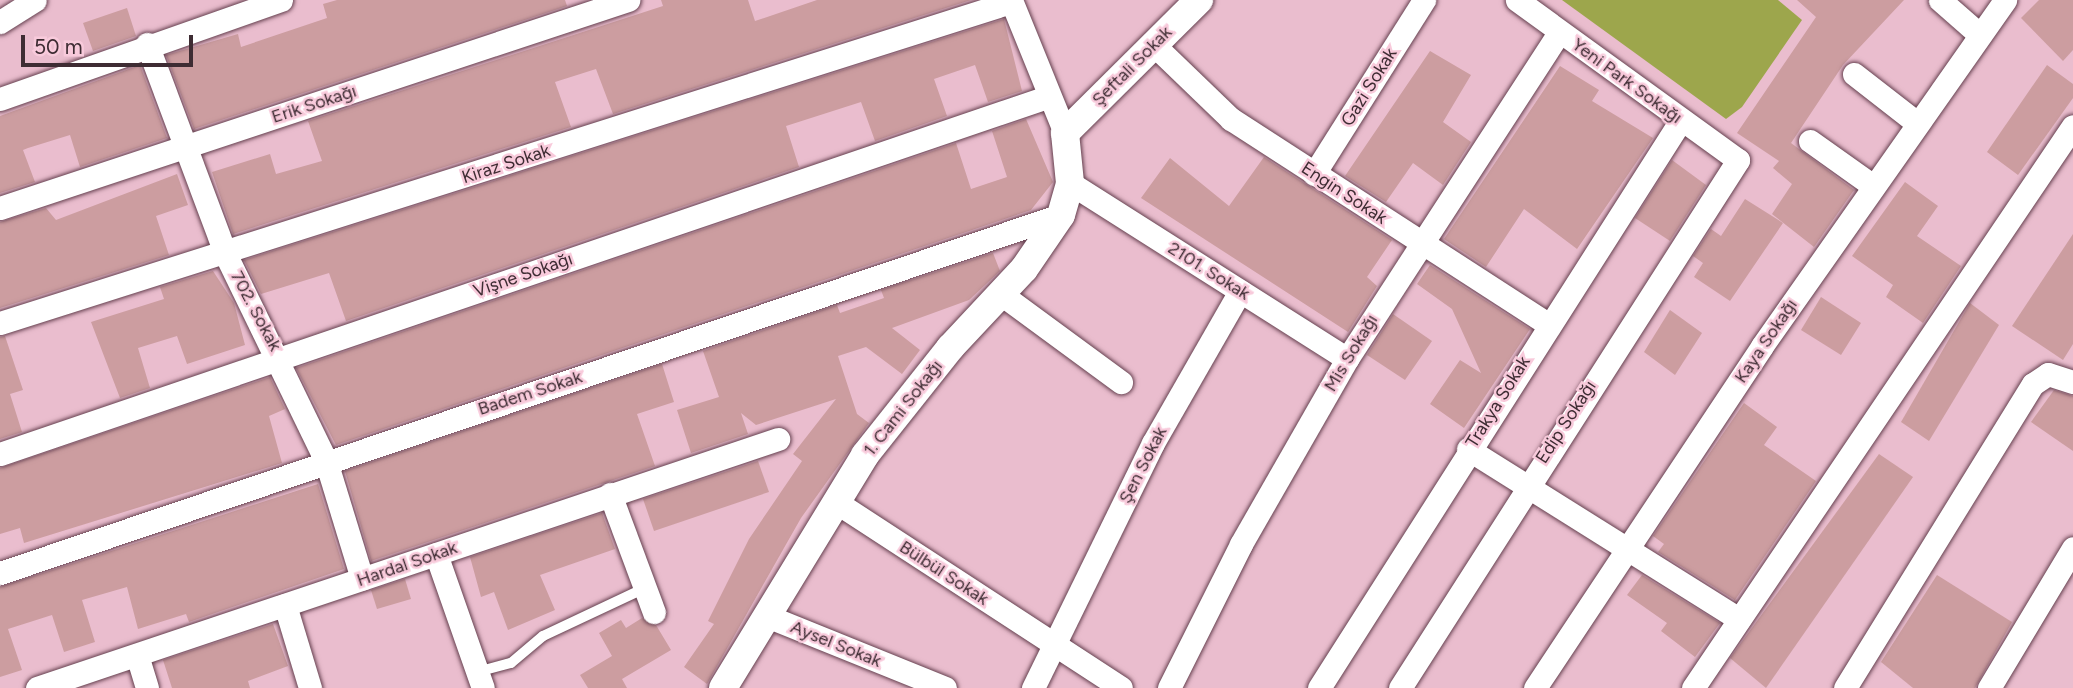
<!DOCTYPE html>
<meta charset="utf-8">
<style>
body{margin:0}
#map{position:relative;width:2073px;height:688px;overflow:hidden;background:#eabdce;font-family:Figtree,sans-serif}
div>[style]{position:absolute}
.green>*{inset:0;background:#9da64c}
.building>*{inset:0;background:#cc9da0}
.roads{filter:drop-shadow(0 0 2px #65404f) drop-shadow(0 0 2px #65404f)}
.service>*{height:10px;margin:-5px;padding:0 5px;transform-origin:5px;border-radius:5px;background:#fff}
.minor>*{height:23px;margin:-11.5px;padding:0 11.5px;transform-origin:11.5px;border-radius:11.5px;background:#fff}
.tertiary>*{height:28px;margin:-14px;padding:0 14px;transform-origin:14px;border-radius:14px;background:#fff}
span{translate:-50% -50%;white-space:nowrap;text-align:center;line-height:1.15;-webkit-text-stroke:5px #f8cadb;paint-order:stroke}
.street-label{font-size:18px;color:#3e2c33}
.scale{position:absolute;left:21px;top:35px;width:172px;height:32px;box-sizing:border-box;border:4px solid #3e2c33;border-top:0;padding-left:9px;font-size:21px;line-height:24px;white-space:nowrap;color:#3e2c33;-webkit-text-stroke:5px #f8cadb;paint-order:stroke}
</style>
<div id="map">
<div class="green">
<i style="clip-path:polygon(1562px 0,1778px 0,1802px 20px,1742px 107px,1726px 119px)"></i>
</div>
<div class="building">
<i style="clip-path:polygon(337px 0,565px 0,567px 6px,194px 129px,166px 55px,238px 34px,241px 47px,327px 18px,323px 4px)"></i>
<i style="clip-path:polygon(661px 0,748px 0,755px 21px,817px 0,971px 0,613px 114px,596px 69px,555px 82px,571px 127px,233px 234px,212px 172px,270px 154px,276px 174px,322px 161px,308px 121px,663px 6px)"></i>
<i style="clip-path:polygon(1797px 0,1904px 0,1843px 65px,1791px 143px,1854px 190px,1814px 247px,1772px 214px,1792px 184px,1773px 168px,1779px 161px,1737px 133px,1816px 17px)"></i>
<i style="clip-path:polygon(2039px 0,2073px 0,2073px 50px,2063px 61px,2021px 18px)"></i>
<i style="clip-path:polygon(127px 8px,136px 36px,93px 51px,83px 23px)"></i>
<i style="clip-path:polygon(1004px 19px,1022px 91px,988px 102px,975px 65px,934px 79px,947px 116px,875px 141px,861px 102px,786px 126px,799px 167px,346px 321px,329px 273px,261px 294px,244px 260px)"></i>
<i style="clip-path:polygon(1430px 51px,1471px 75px,1443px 122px,1471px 142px,1443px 185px,1413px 163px,1386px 202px,1345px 176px)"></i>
<i style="clip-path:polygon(140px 65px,167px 138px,80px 167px,70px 135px,28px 148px,23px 150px,35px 182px,0 193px,0 116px)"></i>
<i style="clip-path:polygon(2047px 65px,2073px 84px,2073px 98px,2018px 175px,1987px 152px)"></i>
<i style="clip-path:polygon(1560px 66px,1599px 90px,1592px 101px,1653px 138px,1577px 249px,1524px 209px,1486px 267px,1444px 239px)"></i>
<i style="clip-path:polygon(1026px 119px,1053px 182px,1031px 210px,336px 445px,296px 368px,956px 143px,971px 189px,1007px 177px,992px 131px)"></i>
<i style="clip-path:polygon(1264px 157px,1392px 240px,1367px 277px,1377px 286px,1348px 332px,1141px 198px,1170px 158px,1229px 206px)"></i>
<i style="clip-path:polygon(1672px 160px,1706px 185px,1670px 241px,1635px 218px)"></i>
<i style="clip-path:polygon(177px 174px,188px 205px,156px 216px,169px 255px,0 308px,0 222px,46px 208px,56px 220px)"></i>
<i style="clip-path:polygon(1905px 182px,1938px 206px,1917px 236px,1961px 266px,1923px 323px,1886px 297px,1893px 285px,1852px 256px)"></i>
<i style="clip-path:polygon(1745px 199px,1783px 223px,1730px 301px,1694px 277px,1703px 263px,1693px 256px,1711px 229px,1721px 236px)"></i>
<i style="clip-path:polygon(2073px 234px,2073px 344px,2063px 360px,2012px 326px)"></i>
<i style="clip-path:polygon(993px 253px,1000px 271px,969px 300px,892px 328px,920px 350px,902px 374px,866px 347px,838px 356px,857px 414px,869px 423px,801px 518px,707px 684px,684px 667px,714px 624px,708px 621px,749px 539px,802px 461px,793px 454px,836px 399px,756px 425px,741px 413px,748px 434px,691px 453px,677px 410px,719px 397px,703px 351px,837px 305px,840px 313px,884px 298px,881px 290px)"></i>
<i style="clip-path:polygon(1430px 265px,1530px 329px,1464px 428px,1430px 404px,1460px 360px,1481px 373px,1452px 309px,1417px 284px)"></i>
<i style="clip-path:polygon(213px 271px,234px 303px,245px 345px,187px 364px,177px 336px,138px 348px,150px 388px,120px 398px,91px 322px,164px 299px,160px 287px)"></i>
<i style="clip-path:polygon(1821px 297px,1861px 323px,1841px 355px,1801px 330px)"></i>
<i style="clip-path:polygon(1970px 303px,1999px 325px,1929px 441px,1901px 422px)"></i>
<i style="clip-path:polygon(1670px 310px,1702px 333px,1675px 375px,1644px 352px)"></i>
<i style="clip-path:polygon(1393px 314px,1432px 341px,1405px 380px,1367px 355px)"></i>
<i style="clip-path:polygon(5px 336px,23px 390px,10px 394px,22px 432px,0 439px,0 337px)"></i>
<i style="clip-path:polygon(662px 364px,674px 402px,637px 414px,655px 466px,371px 561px,345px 471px)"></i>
<i style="clip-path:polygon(270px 377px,285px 409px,269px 416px,282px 463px,24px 543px,20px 528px,0 534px,0 468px)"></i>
<i style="clip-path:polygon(2054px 390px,2073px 396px,2073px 451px,2031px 422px)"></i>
<i style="clip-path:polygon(1744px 403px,1777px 427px,1764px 445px,1816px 481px,1735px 600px,1658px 552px,1664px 544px,1653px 536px)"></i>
<i style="clip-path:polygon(1879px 454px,1913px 477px,1766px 688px,1730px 658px)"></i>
<i style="clip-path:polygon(758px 461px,769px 492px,654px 531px,643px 499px)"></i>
<i style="clip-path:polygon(318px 484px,344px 569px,189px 622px,186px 614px,138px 629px,127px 587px,82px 600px,95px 642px,64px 652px,52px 615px,8px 629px,22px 670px,0 677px,0 587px)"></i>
<i style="clip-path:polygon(602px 513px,615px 549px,540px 575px,555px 610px,508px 630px,494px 592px,481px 597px,470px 557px)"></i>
<i style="clip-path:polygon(1642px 575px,1720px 623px,1695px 657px,1661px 631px,1667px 623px,1627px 595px)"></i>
<i style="clip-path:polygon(1937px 575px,2012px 622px,1975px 688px,1913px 688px,1881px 662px)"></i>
<i style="clip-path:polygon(405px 579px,411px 599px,377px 609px,371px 590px)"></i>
<i style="clip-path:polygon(642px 618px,656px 625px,671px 650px,622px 679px,627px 688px,588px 688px,580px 675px,612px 656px,599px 633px,621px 620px,626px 628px)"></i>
<i style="clip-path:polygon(273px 624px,288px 666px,248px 681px,250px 688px,172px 688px,163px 660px)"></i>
</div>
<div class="roads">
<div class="service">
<i style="left:477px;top:672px;width:35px;rotate:-15deg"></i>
<i style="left:511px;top:663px;width:42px;rotate:-40.2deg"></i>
<i style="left:543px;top:636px;width:113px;rotate:-25.2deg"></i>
</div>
<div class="minor">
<i style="left:1011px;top:0;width:144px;rotate:67.9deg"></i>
<i style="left:1940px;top:0;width:53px;rotate:41.2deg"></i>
<i style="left:0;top:22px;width:41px;rotate:-32.2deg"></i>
<i style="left:147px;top:44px;width:223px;rotate:69.5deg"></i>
<i style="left:225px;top:253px;width:231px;rotate:64.1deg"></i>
<i style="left:326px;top:461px;width:123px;rotate:73deg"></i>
<i style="left:1154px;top:45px;width:107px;rotate:43.9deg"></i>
<i style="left:1231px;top:119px;width:378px;rotate:32.9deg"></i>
<i style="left:1854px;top:74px;width:80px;rotate:37.9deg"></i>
<i style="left:0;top:99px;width:298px;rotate:-19.4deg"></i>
<i style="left:1810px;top:141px;width:77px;rotate:35.5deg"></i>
<i style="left:1314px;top:174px;width:206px;rotate:-57.7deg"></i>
<i style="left:1070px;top:183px;width:328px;rotate:32.4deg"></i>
<i style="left:0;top:208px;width:662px;rotate:-18.33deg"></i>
<i style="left:1001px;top:294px;width:149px;rotate:36.3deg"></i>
<i style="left:0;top:323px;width:1061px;rotate:-17.62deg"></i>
<i style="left:1468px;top:449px;width:320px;rotate:32.1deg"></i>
<i style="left:0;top:454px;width:1106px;rotate:-18.83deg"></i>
<i style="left:610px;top:494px;width:126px;rotate:69.6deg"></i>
<i style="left:836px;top:502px;width:340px;rotate:33.1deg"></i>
<i style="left:436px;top:554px;width:142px;rotate:70.7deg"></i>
<i style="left:0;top:573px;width:1120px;rotate:-18.65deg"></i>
<i style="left:285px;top:605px;width:87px;rotate:73.2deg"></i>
<i style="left:767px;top:616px;width:192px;rotate:22deg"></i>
<i style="left:137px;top:655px;width:34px;rotate:73deg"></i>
<i style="left:37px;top:688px;width:782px;rotate:-18.57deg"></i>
<i style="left:1033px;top:688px;width:273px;rotate:-63.9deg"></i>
<i style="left:1153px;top:443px;width:175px;rotate:-60.2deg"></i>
<i style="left:1169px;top:688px;width:161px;rotate:-63.4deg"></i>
<i style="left:1241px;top:544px;width:213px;rotate:-60.2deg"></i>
<i style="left:1347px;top:359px;width:390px;rotate:-57deg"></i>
<i style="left:1319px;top:688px;width:674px;rotate:-57.49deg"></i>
<i style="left:1400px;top:688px;width:627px;rotate:-57.37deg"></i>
<i style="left:1738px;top:160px;width:273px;rotate:-144.1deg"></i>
<i style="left:1535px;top:688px;width:410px;rotate:-56.4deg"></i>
<i style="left:1762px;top:346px;width:423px;rotate:-54.9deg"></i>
<i style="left:1693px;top:688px;width:678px;rotate:-55.94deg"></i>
<i style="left:1845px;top:688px;width:357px;rotate:-58.3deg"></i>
<i style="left:2033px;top:384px;width:18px;rotate:-34deg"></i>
<i style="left:2048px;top:374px;width:26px;rotate:18deg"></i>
<i style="left:1989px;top:688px;width:163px;rotate:-59deg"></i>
</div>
<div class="tertiary">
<i style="left:723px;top:688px;width:273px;rotate:-58.6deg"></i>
<i style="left:865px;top:455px;width:137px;rotate:-51.5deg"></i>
<i style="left:950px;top:348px;width:108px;rotate:-46.9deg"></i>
<i style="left:1024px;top:269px;width:65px;rotate:-55.6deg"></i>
<i style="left:1061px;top:215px;width:33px;rotate:-74deg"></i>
<i style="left:1070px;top:183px;width:50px;rotate:-95.7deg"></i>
<i style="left:1065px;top:133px;width:189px;rotate:-44.8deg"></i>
</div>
</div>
<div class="street-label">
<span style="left:1132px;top:66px;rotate:-45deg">Şeftali Sokak</span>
<span style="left:1627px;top:81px;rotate:36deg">Yeni Park Sokağı</span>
<span style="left:1369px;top:87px;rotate:-58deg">Gazi Sokak</span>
<span style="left:314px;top:104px;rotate:-18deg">Erik Sokağı</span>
<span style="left:506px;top:164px;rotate:-18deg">Kiraz Sokak</span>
<span style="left:1344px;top:193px;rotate:33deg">Engin Sokak</span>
<span style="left:1209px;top:271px;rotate:32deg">2101. Sokak</span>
<span style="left:523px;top:275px;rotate:-19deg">Vişne Sokağı</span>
<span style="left:256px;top:311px;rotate:62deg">702. Sokak</span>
<span style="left:1766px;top:341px;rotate:-56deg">Kaya Sokağı</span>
<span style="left:1351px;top:353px;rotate:-59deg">Mis Sokağı</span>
<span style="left:530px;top:393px;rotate:-18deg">Badem Sokak</span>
<span style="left:1498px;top:402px;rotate:-58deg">Trakya Sokak</span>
<span style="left:903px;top:408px;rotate:-52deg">1. Cami Sokağı</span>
<span style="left:1566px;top:422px;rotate:-57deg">Edip Sokağı</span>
<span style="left:1143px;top:465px;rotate:-63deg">Şen Sokak</span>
<span style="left:407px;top:564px;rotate:-19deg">Hardal Sokak</span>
<span style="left:944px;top:573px;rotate:33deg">Bülbül Sokak</span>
<span style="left:836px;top:644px;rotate:22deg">Aysel Sokak</span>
</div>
<div class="scale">50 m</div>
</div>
